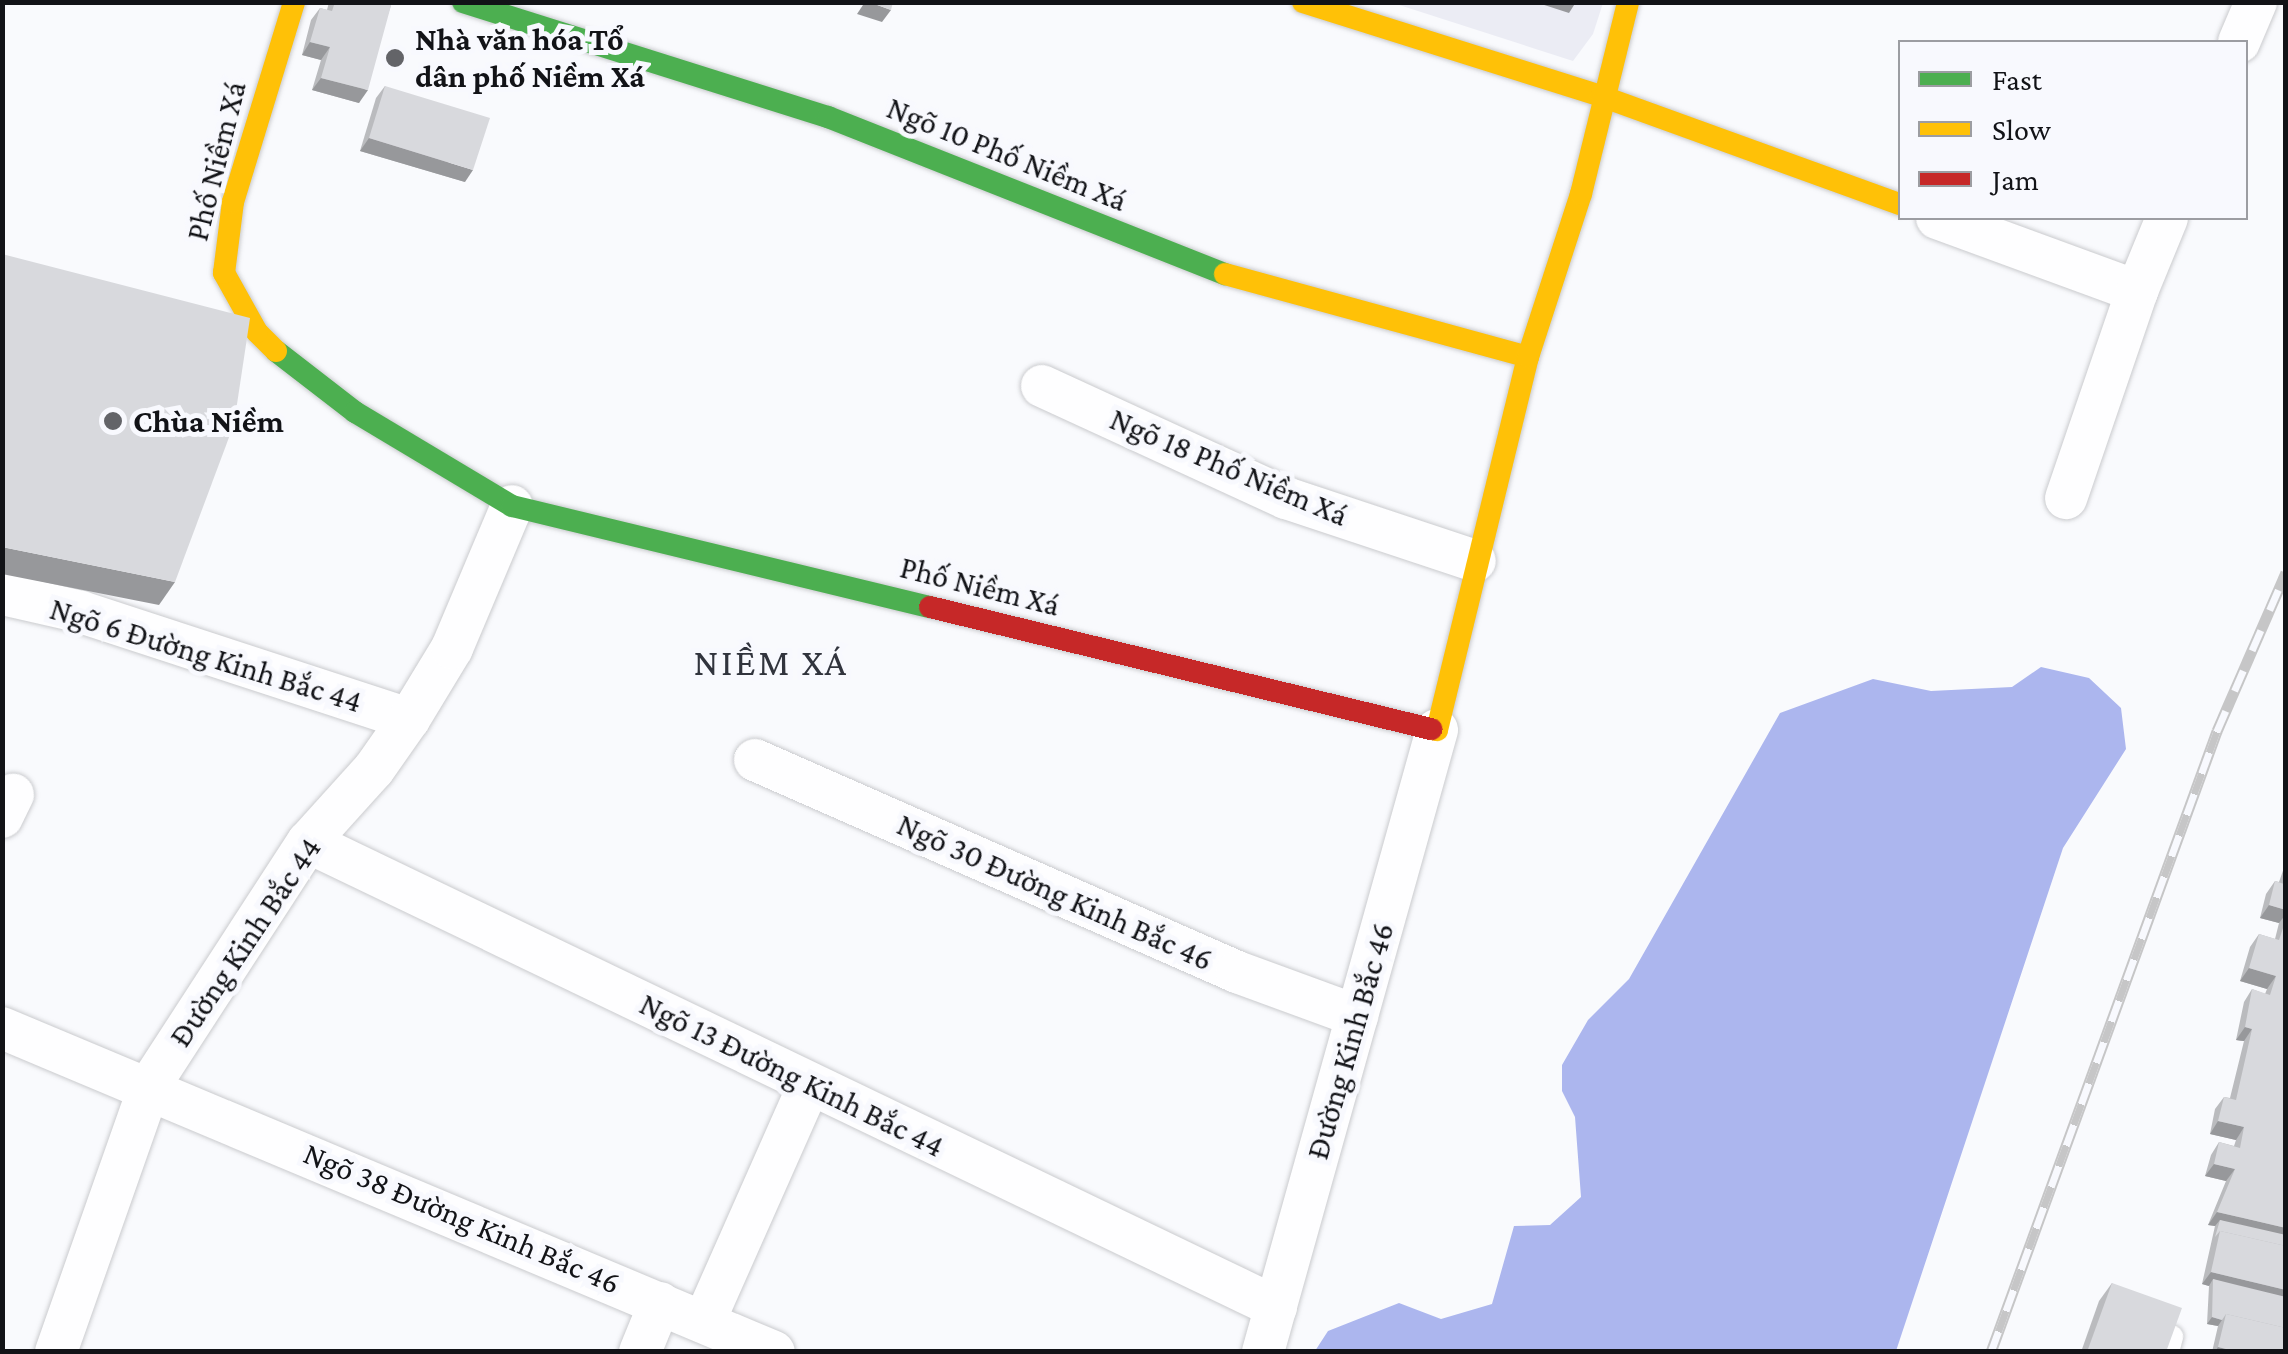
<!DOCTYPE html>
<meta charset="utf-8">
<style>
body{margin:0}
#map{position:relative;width:2288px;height:1354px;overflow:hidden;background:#f9fafd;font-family:"Crimson Pro",serif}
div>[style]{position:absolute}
.built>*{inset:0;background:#ebecf4}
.water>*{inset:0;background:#acb6ee}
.roads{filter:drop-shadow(0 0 2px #cacbce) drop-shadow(0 0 2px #cacbce)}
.lane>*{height:22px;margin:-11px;padding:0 11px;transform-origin:11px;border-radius:11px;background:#fefeff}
.street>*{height:42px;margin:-21px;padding:0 21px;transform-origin:21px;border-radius:21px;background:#fefeff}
.fast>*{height:22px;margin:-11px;padding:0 11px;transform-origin:11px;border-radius:11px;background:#4caf50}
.slow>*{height:22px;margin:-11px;padding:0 11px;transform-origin:11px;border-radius:11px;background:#ffc107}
.jam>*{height:22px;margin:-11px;padding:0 11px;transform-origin:11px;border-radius:11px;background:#c62828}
.rail>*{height:11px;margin-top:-5.5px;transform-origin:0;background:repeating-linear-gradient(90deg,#f8f9fe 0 22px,#c6c6c7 0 44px);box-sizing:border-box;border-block:2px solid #c6c6c7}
.wall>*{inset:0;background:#babbbe}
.shaded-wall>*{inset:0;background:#97989b}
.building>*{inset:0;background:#d8d9dd}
.dots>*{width:28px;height:28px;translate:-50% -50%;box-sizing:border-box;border:5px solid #f8f9fe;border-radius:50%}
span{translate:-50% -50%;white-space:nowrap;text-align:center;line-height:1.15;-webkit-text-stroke:10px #f8f9fe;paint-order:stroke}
.poi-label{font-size:32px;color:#121317;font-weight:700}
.left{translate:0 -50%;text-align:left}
.street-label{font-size:32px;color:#121317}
.quarter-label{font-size:38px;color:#31343d;letter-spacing:2.5px}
.frame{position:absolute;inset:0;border:5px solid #121317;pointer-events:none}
.legend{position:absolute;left:1898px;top:40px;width:350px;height:180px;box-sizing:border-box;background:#f8f9fe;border:2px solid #9c9da2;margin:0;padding:12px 18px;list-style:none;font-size:30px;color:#121317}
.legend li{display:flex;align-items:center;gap:20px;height:50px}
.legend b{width:50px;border:2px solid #9c9da2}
</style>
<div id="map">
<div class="built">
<i style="clip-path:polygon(1393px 3px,1603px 3px,1593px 34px,1573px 61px)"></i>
</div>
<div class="water">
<i style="clip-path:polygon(2041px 667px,2089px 678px,2121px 708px,2126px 749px,2063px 848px,1896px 1351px,1315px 1351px,1328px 1331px,1399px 1303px,1441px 1319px,1492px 1304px,1514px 1226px,1550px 1225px,1581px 1197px,1575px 1117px,1562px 1091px,1562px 1065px,1588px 1020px,1629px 979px,1780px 713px,1873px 679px,1931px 691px,2012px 687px)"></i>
</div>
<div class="roads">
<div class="lane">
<i style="left:2168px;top:1352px;width:16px;rotate:-75deg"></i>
</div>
<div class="street">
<i style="left:2239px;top:42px;width:43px;rotate:-67deg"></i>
<i style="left:1937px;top:218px;width:213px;rotate:20.1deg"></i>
<i style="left:2137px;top:291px;width:219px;rotate:108.9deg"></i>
<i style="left:2137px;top:291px;width:79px;rotate:-67.7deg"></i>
<i style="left:1042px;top:386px;width:268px;rotate:24.7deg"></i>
<i style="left:1286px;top:498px;width:199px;rotate:18.4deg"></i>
<i style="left:2px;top:594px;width:81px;rotate:12.8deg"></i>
<i style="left:81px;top:612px;width:345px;rotate:18.1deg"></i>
<i style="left:755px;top:760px;width:527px;rotate:23.74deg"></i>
<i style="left:1237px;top:972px;width:128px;rotate:20.1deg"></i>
<i style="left:2px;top:817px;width:25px;rotate:-64deg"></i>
<i style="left:308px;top:842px;width:1074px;rotate:25.66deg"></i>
<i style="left:2px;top:1028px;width:837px;rotate:22.77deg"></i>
<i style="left:704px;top:1322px;width:261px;rotate:-66.1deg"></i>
<i style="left:56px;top:1352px;width:283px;rotate:-70.6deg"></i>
<i style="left:150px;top:1085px;width:290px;rotate:-57deg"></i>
<i style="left:308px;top:842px;width:98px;rotate:-47.9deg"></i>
<i style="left:374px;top:769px;width:61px;rotate:-55deg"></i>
<i style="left:409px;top:719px;width:83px;rotate:-58.8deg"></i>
<i style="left:452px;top:648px;width:154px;rotate:-67.1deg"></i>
<i style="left:640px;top:1352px;width:53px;rotate:-67.8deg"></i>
<i style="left:1263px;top:1352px;width:646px;rotate:-74.37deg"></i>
</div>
<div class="fast">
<i style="left:463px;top:2px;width:383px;rotate:17.5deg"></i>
<i style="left:828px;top:117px;width:427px;rotate:21.6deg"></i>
<i style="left:276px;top:351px;width:100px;rotate:37.7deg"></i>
<i style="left:355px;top:412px;width:183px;rotate:30.9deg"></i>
<i style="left:512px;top:506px;width:430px;rotate:13.6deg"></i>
</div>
<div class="slow">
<i style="left:1303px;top:2px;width:312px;rotate:17.5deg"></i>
<i style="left:1601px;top:96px;width:318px;rotate:19.9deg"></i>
<i style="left:1225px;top:274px;width:314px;rotate:15.3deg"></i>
<i style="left:276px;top:351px;width:27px;rotate:-135deg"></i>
<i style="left:257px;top:332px;width:68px;rotate:-119.2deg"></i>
<i style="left:224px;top:273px;width:72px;rotate:-82.8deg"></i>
<i style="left:233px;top:202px;width:209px;rotate:-73deg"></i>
<i style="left:1431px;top:729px;width:6px;rotate:9deg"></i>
<i style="left:1437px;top:730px;width:384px;rotate:-76.3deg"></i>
<i style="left:1528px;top:357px;width:171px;rotate:-72deg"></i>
<i style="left:1581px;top:194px;width:198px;rotate:-76.2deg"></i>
</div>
<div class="jam">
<i style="left:930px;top:607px;width:516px;rotate:13.69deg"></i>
</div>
</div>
<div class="rail">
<i style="left:1991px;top:1352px;width:661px;rotate:-70deg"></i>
<i style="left:2217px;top:731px;width:173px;rotate:-66.5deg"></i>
</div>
<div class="wall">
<i style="clip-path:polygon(329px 2px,392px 2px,359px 103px,312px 90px,321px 60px,302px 55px,311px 20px,320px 8px,327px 10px)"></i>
<i style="clip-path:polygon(385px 86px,465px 182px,360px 151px,376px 98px)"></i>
<i style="clip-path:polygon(2286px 862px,2286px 1352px,2212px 1352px,2218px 1326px,2207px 1324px,2209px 1286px,2202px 1284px,2215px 1226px,2208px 1225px,2226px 1181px,2205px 1176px,2211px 1155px,2219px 1142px,2234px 1146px,2236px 1140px,2210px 1134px,2215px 1109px,2224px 1097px,2230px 1098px,2244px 1041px,2236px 1040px,2244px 1002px,2252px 989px,2265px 994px,2267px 989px,2240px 981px,2250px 947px,2259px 934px,2275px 939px,2279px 923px,2260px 918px,2266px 894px,2275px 881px,2279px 882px)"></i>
<i style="clip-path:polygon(2112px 1283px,2166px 1352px,2081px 1352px,2099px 1301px)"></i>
</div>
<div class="shaded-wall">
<i style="clip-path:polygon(865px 2px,869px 2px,891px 10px,882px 22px,857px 14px)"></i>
<i style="clip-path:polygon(1535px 2px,1576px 2px,1569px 13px)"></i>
<i style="clip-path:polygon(310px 42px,330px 47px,321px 60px,302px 55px)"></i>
<i style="clip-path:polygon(321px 78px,368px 90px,359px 103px,312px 90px)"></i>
<i style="clip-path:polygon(369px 138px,473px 170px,465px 182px,360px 151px)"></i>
<i style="clip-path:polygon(2px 547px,175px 582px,159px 605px,2px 574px)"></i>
<i style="clip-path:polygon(2269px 905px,2286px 910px,2286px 914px,2279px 923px,2260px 918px)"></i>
<i style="clip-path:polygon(2249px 968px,2276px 976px,2267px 989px,2240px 981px)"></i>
<i style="clip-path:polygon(2245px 1027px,2252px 1029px,2244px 1041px,2236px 1040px)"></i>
<i style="clip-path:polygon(2218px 1121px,2244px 1127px,2236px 1140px,2210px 1134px)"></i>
<i style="clip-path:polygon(2214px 1164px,2235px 1169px,2226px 1181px,2205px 1176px)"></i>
<i style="clip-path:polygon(2217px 1212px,2286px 1228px,2286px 1243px,2220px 1220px,2215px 1226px,2208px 1225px)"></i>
<i style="clip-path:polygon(2211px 1272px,2286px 1290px,2286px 1304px,2213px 1279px,2209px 1286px,2202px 1284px)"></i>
<i style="clip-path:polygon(2212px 1317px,2222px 1320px,2218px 1326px,2207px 1324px)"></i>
<i style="clip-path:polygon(2218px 1347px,2238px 1352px,2215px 1352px)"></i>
</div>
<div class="building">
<i style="clip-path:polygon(335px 2px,392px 2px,368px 90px,321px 78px,330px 47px,310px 42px,320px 8px,332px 11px)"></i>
<i style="clip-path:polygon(869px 2px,893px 2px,891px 10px)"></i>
<i style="clip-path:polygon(385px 86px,490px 118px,473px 170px,369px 138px)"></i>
<i style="clip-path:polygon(2px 254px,250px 318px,234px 424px,175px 582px,2px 547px)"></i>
<i style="clip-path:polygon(2286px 879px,2286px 910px,2269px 905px,2275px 881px,2284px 884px)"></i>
<i style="clip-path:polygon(2286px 919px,2286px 1228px,2217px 1212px,2235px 1169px,2214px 1164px,2219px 1142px,2240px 1148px,2244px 1127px,2218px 1121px,2224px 1097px,2236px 1100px,2252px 1029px,2245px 1027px,2252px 989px,2270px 995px,2276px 976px,2249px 968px,2259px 934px,2279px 940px)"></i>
<i style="clip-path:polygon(2220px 1220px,2286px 1235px,2286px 1246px,2220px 1231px,2215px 1237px)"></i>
<i style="clip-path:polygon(2220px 1231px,2286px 1246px,2286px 1290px,2211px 1272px)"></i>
<i style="clip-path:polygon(2213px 1279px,2286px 1297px,2286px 1328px,2226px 1314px,2222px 1320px,2212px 1317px)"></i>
<i style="clip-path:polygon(2112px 1283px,2182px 1308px,2166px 1352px,2087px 1352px)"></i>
<i style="clip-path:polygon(2226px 1314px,2286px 1328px,2286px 1352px,2238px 1352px,2218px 1347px)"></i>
</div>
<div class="dots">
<i style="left:395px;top:58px;background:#636468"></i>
<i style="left:113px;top:421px;background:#636468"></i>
</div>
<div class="poi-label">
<span class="left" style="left:415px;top:58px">Nhà văn hóa Tổ<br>dân phố Niềm Xá</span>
<span class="left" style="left:133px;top:421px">Chùa Niềm</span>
</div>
<div class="street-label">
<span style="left:1007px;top:154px;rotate:22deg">Ngõ 10 Phố Niềm Xá</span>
<span style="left:216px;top:161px;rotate:-76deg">Phố Niềm Xá</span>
<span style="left:1229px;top:467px;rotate:23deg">Ngõ 18 Phố Niềm Xá</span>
<span style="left:980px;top:586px;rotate:14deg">Phố Niềm Xá</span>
<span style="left:206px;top:655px;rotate:17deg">Ngõ 6 Đường Kinh Bắc 44</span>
<span style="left:1055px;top:892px;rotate:24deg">Ngõ 30 Đường Kinh Bắc 46</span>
<span style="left:245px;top:942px;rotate:-56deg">Đường Kinh Bắc 44</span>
<span style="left:1350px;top:1041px;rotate:-74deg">Đường Kinh Bắc 46</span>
<span style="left:792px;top:1075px;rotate:26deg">Ngõ 13 Đường Kinh Bắc 44</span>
<span style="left:462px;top:1218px;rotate:23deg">Ngõ 38 Đường Kinh Bắc 46</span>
</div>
<div class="quarter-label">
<span style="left:771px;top:663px">NIỀM XÁ</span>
</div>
<div class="frame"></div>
<ul class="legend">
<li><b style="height:12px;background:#4caf50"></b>Fast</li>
<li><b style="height:12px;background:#ffc107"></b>Slow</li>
<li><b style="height:12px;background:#c62828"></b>Jam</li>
</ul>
</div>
